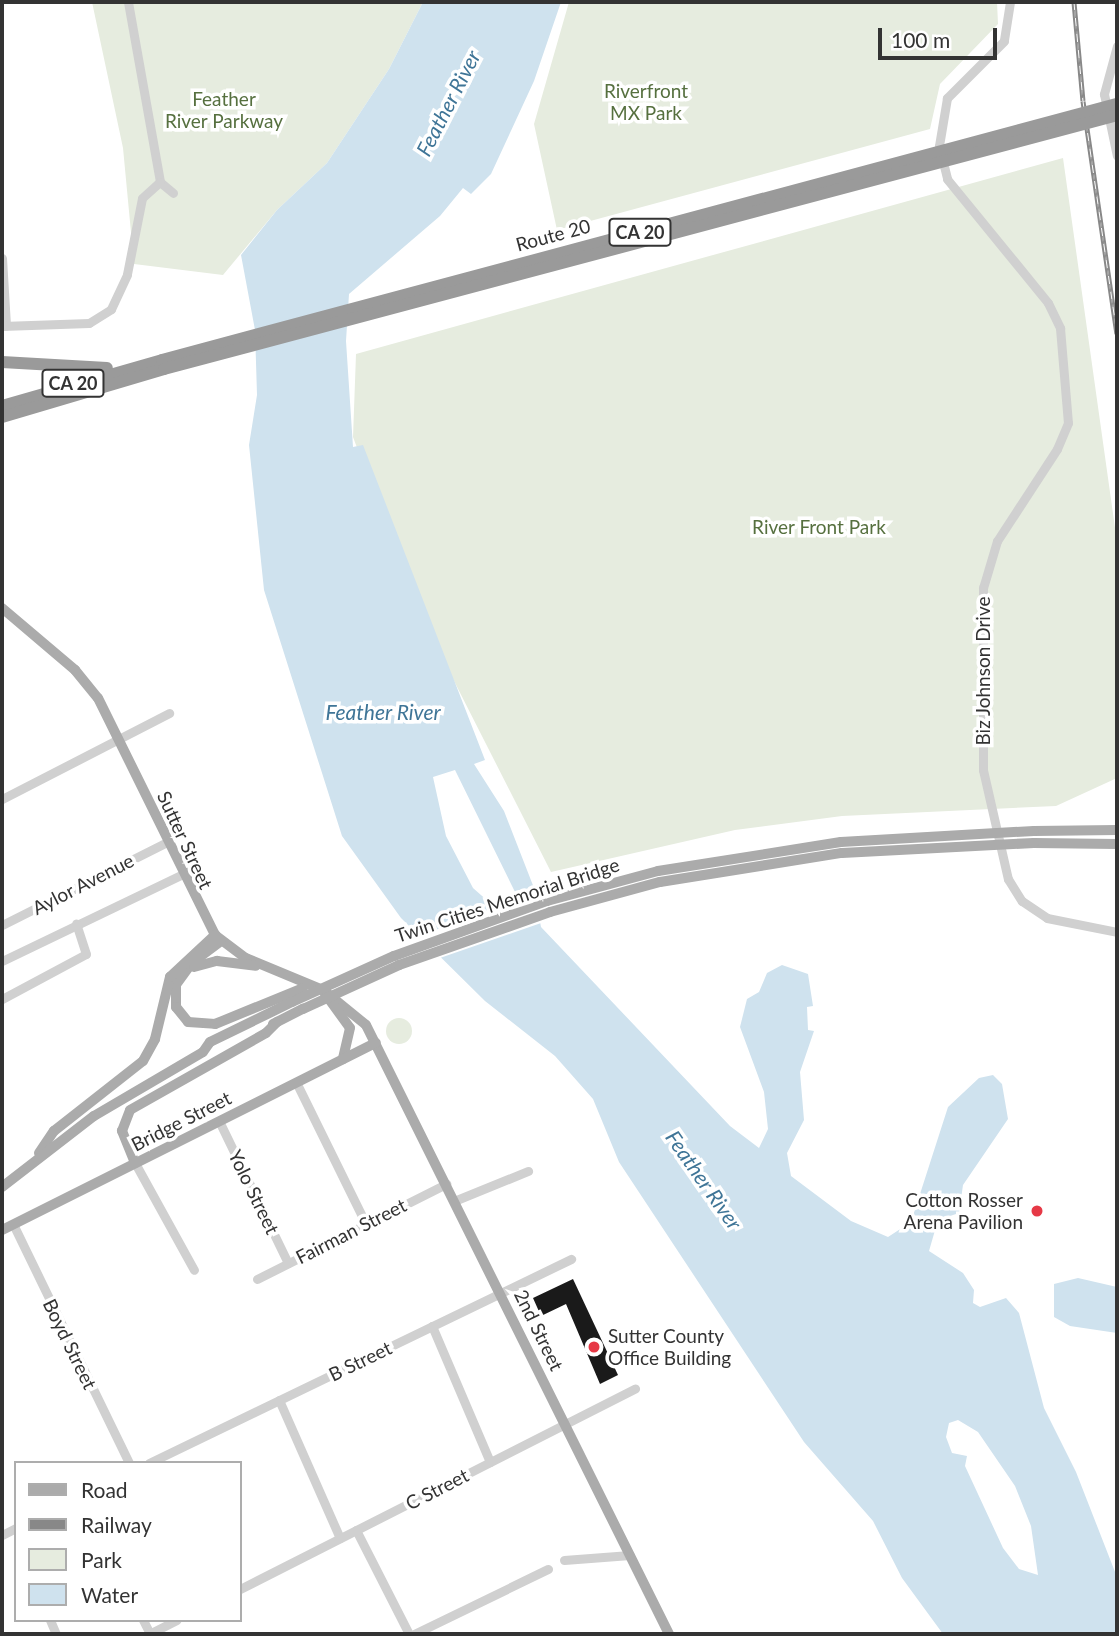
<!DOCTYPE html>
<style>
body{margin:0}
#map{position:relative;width:1119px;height:1636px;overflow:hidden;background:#fff;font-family:Lato,sans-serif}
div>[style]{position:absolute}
.green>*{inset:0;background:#e6ecdf}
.round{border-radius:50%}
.water>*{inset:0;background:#cfe2ee}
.pier>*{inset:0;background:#fff}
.building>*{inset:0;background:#1a1a1a}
.minor>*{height:9px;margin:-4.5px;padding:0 4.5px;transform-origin:4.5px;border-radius:4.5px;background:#d0d0d0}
.major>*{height:10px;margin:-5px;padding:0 5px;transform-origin:5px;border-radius:5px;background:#ababab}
.highway>*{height:12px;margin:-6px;padding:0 6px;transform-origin:6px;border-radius:6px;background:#9a9a9a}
.rail>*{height:5px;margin-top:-2.5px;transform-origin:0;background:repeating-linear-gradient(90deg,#fff 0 8px,#888 0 16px);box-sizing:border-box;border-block:2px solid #888}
.major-bridge>*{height:10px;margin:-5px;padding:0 5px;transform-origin:5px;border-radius:5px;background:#ababab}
.highway-bridge>*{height:12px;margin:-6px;padding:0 6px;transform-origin:6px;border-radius:6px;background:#9a9a9a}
.dots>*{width:19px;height:19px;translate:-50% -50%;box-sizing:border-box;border:4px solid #fff;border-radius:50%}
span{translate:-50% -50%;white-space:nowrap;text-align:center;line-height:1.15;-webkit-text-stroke:7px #fff;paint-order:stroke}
.shield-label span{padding:2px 5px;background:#fff;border:2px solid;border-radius:5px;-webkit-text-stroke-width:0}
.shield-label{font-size:18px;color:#333;font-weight:700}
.park-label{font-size:19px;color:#56703f}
.street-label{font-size:19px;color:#333}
.poi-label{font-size:19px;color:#333}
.right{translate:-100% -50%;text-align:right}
.left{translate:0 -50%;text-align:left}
.water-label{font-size:21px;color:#3f7597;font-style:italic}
.frame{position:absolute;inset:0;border:4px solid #333;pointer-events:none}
.legend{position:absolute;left:14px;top:1461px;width:228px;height:161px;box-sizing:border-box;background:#fff;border:2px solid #adadad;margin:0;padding:9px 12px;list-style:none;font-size:21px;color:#333}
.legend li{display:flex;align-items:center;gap:14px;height:35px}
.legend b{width:35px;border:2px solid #adadad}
.scale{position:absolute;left:878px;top:28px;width:119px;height:32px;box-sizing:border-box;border:4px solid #333;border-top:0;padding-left:9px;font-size:21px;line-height:24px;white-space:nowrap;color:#333;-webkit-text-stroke:5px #fff;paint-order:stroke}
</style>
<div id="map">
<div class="green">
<i style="clip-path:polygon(92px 2px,423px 2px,389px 69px,327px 163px,277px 210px,223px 275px,134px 264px,123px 148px)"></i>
<i style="clip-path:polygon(569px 2px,997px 2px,998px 24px,940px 84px,930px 129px,557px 230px,534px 124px)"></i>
<i style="clip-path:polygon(1063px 158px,1117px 542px,1117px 778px,1056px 806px,842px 816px,735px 830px,551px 872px,419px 612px,353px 437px,356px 354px)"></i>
<i class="round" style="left:386px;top:1018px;width:26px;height:26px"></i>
</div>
<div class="water">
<i style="clip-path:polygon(evenodd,423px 2px,561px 2px,534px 81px,491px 174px,471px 194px,463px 188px,440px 216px,349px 294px,346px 341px,353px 447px,363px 445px,485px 760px,474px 764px,504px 811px,534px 888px,541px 927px,730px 1126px,759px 1148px,768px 1129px,764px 1092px,740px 1027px,747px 999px,759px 992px,767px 973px,782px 965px,808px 974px,813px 1006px,807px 1007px,808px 1030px,814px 1031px,800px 1072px,804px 1120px,787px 1153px,791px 1176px,851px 1221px,888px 1237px,911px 1222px,948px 1107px,979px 1078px,993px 1075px,1002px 1084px,1008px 1119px,963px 1185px,959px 1213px,938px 1220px,929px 1251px,963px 1273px,974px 1290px,973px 1303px,980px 1307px,1006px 1298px,1019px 1313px,1044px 1408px,1076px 1472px,1117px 1577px,1117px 1634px,943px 1634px,902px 1578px,873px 1521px,804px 1442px,619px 1162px,593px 1099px,555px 1056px,485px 1001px,401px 918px,342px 836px,264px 590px,249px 445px,257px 395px,255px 330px,241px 255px,277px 210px,327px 163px,389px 69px,423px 2px,455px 770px,515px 892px,519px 910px,507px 918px,473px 888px,446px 836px,433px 777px,455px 770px,423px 2px,958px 1420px,978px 1432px,1015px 1486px,1031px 1526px,1038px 1575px,1019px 1569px,1003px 1548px,965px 1466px,967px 1456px,952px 1453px,946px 1437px,949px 1423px,958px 1420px)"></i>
<i style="clip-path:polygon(1078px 1278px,1117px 1287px,1117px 1333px,1070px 1326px,1054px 1317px,1054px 1284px)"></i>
</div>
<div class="pier">
<i style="clip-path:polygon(539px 895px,544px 922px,437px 959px,416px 938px,482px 911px,497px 909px,508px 915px,515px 910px,514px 903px)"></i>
</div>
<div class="building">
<i style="clip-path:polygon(573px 1279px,618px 1375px,600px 1384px,566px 1304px,541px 1316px,533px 1298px)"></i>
</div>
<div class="minor">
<i style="left:128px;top:2px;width:183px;rotate:79.9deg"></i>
<i style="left:1010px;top:2px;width:39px;rotate:99deg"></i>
<i style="left:1004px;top:41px;width:81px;rotate:135deg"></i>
<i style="left:947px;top:98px;width:49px;rotate:99.5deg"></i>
<i style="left:939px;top:146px;width:34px;rotate:76deg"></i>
<i style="left:947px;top:179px;width:160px;rotate:50.8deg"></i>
<i style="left:1048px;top:303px;width:28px;rotate:64deg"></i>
<i style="left:1060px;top:328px;width:95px;rotate:85.2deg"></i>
<i style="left:1068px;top:423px;width:28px;rotate:113deg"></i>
<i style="left:1057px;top:449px;width:110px;rotate:123.1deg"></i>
<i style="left:997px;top:541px;width:49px;rotate:106.6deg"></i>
<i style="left:983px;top:588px;width:182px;rotate:90deg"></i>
<i style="left:983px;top:770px;width:112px;rotate:77.1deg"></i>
<i style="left:1008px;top:879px;width:26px;rotate:58deg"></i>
<i style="left:1022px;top:901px;width:30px;rotate:34deg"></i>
<i style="left:1047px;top:918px;width:71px;rotate:11.3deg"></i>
<i style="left:1117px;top:46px;width:50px;rotate:105.2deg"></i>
<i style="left:1104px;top:94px;width:63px;rotate:78.2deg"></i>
<i style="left:160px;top:182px;width:17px;rotate:40deg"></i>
<i style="left:2px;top:258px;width:68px;rotate:86.6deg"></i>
<i style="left:2px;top:326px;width:87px;rotate:-2deg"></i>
<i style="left:89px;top:323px;width:26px;rotate:-32deg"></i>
<i style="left:111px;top:309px;width:38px;rotate:-65deg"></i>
<i style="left:127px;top:274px;width:77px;rotate:-78.8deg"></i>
<i style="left:142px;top:198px;width:24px;rotate:-42deg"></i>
<i style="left:2px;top:799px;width:188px;rotate:-27.2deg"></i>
<i style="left:2px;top:925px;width:182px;rotate:-26.7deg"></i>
<i style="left:2px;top:961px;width:199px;rotate:-25.7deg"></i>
<i style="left:2px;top:999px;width:95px;rotate:-28.2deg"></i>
<i style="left:86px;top:954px;width:32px;rotate:-108deg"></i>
<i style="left:296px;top:1082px;width:158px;rotate:63.8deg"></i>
<i style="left:219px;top:1121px;width:158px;rotate:64.1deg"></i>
<i style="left:135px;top:1163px;width:122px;rotate:61.1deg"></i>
<i style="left:454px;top:1201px;width:80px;rotate:-22.1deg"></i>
<i style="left:13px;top:1224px;width:266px;rotate:64.1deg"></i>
<i style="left:257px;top:1279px;width:212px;rotate:-26.7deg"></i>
<i style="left:432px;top:1326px;width:148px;rotate:66.9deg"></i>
<i style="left:279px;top:1400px;width:151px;rotate:66.2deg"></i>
<i style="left:149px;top:1463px;width:469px;rotate:-25.8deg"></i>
<i style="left:356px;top:1530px;width:117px;rotate:63deg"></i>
<i style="left:2px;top:1535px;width:16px;rotate:-27deg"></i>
<i style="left:564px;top:1560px;width:66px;rotate:-4.3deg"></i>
<i style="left:240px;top:1589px;width:443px;rotate:-26.9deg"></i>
<i style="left:50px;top:1620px;width:15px;rotate:67deg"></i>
<i style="left:143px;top:1620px;width:16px;rotate:63deg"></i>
<i style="left:149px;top:1634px;width:31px;rotate:-27deg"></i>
<i style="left:414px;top:1634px;width:149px;rotate:-25.9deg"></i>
</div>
<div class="major">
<i style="left:2px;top:608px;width:96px;rotate:40.3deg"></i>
<i style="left:75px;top:670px;width:36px;rotate:51deg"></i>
<i style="left:98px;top:698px;width:264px;rotate:63.7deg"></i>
<i style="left:215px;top:935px;width:39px;rotate:37deg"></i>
<i style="left:246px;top:958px;width:83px;rotate:22.6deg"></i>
<i style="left:323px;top:990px;width:55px;rotate:39.1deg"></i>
<i style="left:366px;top:1025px;width:680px;rotate:63.55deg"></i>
<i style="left:1034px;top:831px;width:83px;rotate:-0.7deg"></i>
<i style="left:1034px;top:843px;width:83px;rotate:0.7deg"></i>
<i style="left:221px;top:941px;width:38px;rotate:143deg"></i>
<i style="left:191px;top:964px;width:26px;rotate:126deg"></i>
<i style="left:176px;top:985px;width:22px;rotate:90deg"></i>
<i style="left:176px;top:1007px;width:19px;rotate:51deg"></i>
<i style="left:188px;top:1022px;width:27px;rotate:4deg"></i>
<i style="left:215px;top:1024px;width:95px;rotate:-22.2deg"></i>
<i style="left:194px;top:967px;width:24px;rotate:-15deg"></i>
<i style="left:217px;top:961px;width:39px;rotate:7deg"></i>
<i style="left:324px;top:992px;width:44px;rotate:54.2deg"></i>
<i style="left:350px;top:1028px;width:32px;rotate:103deg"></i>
<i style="left:273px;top:1024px;width:34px;rotate:-27deg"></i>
<i style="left:39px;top:1153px;width:27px;rotate:-56deg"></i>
<i style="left:54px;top:1131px;width:113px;rotate:-38.2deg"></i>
<i style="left:143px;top:1061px;width:25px;rotate:-61deg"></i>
<i style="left:155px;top:1039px;width:64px;rotate:-76.4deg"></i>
<i style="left:170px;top:977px;width:62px;rotate:-43deg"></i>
<i style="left:135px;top:1163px;width:35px;rotate:-112deg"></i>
<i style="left:122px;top:1131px;width:22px;rotate:-69deg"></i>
<i style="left:130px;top:1110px;width:156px;rotate:-29.5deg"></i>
<i style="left:266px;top:1033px;width:16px;rotate:-45deg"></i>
<i style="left:2px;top:1187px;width:116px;rotate:-37.7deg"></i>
<i style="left:94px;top:1116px;width:126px;rotate:-30.4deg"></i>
<i style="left:203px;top:1052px;width:12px;rotate:-55deg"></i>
<i style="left:210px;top:1042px;width:91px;rotate:-26deg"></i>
<i style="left:2px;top:1230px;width:418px;rotate:-26.6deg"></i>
</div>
<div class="highway">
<i style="left:2px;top:362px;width:105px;rotate:3.3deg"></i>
<i style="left:2px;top:406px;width:166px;rotate:-16deg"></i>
<i style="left:2px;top:417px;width:169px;rotate:-16.5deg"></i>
</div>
<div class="rail">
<i style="left:1074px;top:2px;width:99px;rotate:84.8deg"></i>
<i style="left:1083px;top:101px;width:235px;rotate:81.7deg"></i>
</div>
<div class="major-bridge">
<i style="left:292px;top:1002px;width:112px;rotate:-24.3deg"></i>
<i style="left:394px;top:956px;width:163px;rotate:-19.8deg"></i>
<i style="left:547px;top:901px;width:115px;rotate:-15.1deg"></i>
<i style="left:658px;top:871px;width:185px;rotate:-9deg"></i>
<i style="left:841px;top:842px;width:193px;rotate:-3.3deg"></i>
<i style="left:303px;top:1009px;width:106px;rotate:-24.6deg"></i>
<i style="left:399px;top:965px;width:160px;rotate:-19.3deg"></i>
<i style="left:550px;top:912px;width:114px;rotate:-15.3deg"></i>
<i style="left:660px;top:882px;width:184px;rotate:-9.1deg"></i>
<i style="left:842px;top:853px;width:192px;rotate:-3deg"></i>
</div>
<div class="highway-bridge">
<i style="left:162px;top:360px;width:989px;rotate:-15.01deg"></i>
<i style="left:164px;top:369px;width:986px;rotate:-14.92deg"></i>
</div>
<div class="dots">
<i style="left:1037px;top:1211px;background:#e63946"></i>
<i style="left:594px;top:1347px;background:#e63946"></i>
</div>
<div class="shield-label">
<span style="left:640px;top:232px">CA 20</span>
<span style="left:73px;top:383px">CA 20</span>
</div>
<div class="park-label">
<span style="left:646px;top:102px">Riverfront<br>MX Park</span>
<span style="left:224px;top:110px">Feather<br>River Parkway</span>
<span style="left:819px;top:527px">River Front Park</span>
</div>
<div class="street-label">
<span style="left:553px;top:235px;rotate:-15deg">Route 20</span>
<span style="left:983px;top:671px;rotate:-90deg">Biz Johnson Drive</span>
<span style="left:185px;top:840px;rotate:65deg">Sutter Street</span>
<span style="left:83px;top:884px;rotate:-27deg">Aylor Avenue</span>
<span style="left:507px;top:900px;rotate:-18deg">Twin Cities Memorial Bridge</span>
<span style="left:181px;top:1121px;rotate:-27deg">Bridge Street</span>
<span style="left:254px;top:1192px;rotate:64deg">Yolo Street</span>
<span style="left:351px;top:1231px;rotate:-27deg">Fairman Street</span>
<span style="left:539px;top:1330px;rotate:64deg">2nd Street</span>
<span style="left:70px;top:1344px;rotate:64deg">Boyd Street</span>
<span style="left:360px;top:1361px;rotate:-26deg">B Street</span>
<span style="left:437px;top:1489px;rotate:-27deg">C Street</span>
</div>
<div class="poi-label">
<span class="right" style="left:1023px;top:1211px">Cotton Rosser<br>Arena Pavilion</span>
<span class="left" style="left:608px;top:1347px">Sutter County<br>Office Building</span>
</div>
<div class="water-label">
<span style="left:448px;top:103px;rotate:-63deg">Feather River</span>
<span style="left:383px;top:712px">Feather River</span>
<span style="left:704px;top:1180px;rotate:55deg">Feather River</span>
</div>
<div class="frame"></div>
<ul class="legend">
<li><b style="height:9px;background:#ababab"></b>Road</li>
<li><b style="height:9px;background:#888"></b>Railway</li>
<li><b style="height:19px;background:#e6ecdf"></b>Park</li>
<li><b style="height:19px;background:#cfe2ee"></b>Water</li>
</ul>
<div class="scale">100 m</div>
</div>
